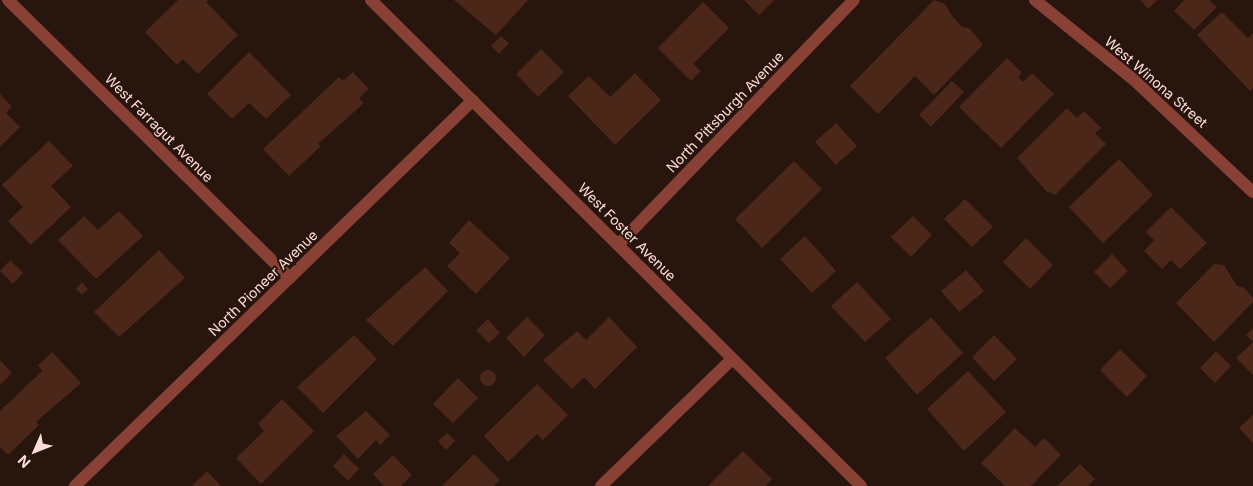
<!DOCTYPE html>
<style>
body{margin:0}
#map{position:relative;width:1253px;height:486px;overflow:hidden;background:#28150e;font-family:Inter,sans-serif}
div>[style]{position:absolute}
.building>*{inset:0;background:#4a2719}
.round{border-radius:50%}
.minor>*{height:12px;margin:-6px;padding:0 6px;transform-origin:6px;border-radius:6px;background:#894136}
span{translate:-50% -50%;white-space:nowrap;text-align:center;line-height:1.15;-webkit-text-stroke:4px #28150e;paint-order:stroke}
.street-label{font-size:14px;color:#ffddd5}
.north{position:absolute;left:10px;top:426px;width:50px;height:50px;-webkit-text-stroke:4px #28150e;paint-order:stroke;rotate:226deg;font-size:14px;font-weight:700;line-height:20px;text-align:center;color:#ffddd5}
.north::after{content:'';display:block;margin:auto;width:18px;height:22px;background:#ffddd5;clip-path:polygon(50% 0,100% 100%,50% 72%,0 100%)}
</style>
<div id="map">
<div class="building">
<i style="clip-path:polygon(178px 0,208px 0,206px 2px,238px 35px,198px 74px,183px 59px,177px 65px,145px 32px)"></i>
<i style="clip-path:polygon(454px 0,528px 0,496px 35px)"></i>
<i style="clip-path:polygon(744px 0,774px 0,759px 15px)"></i>
<i style="clip-path:polygon(934px 0,945px 4px,953px 17px,962px 27px,969px 28px,983px 45px,934px 95px,915px 76px,878px 114px,850px 86px)"></i>
<i style="clip-path:polygon(1140px 0,1158px 0,1148px 9px)"></i>
<i style="clip-path:polygon(1184px 0,1209px 0,1217px 7px,1194px 30px,1174px 11px)"></i>
<i style="clip-path:polygon(703px 2px,729px 28px,693px 64px,701px 71px,691px 81px,658px 48px)"></i>
<i style="clip-path:polygon(1222px 12px,1248px 38px,1253px 33px,1253px 88px,1250px 91px,1197px 35px)"></i>
<i style="clip-path:polygon(501px 36px,509px 43px,499px 54px,491px 46px)"></i>
<i style="clip-path:polygon(541px 49px,564px 72px,538px 97px,516px 74px)"></i>
<i style="clip-path:polygon(249px 52px,291px 95px,266px 119px,249px 103px,232px 119px,207px 94px)"></i>
<i style="clip-path:polygon(1007px 58px,1022px 73px,1018px 77px,1023px 82px,1032px 73px,1054px 94px,1001px 148px,959px 107px)"></i>
<i style="clip-path:polygon(353px 72px,369px 89px,359px 98px,364px 103px,318px 144px,321px 146px,289px 176px,263px 149px,339px 77px,343px 81px)"></i>
<i style="clip-path:polygon(635px 73px,661px 100px,615px 145px,568px 96px,589px 76px,610px 97px)"></i>
<i style="clip-path:polygon(952px 81px,964px 92px,931px 127px,919px 115px)"></i>
<i style="clip-path:polygon(0 94px,12px 107px,6px 113px,20px 127px,0 147px)"></i>
<i style="clip-path:polygon(1067px 108px,1077px 118px,1084px 111px,1101px 128px,1095px 133px,1106px 144px,1055px 195px,1046px 191px,1017px 158px)"></i>
<i style="clip-path:polygon(836px 123px,857px 146px,836px 165px,815px 142px)"></i>
<i style="clip-path:polygon(49px 141px,73px 166px,51px 186px,71px 207px,31px 245px,8px 221px,23px 207px,2px 185px)"></i>
<i style="clip-path:polygon(1119px 159px,1153px 195px,1103px 243px,1069px 207px)"></i>
<i style="clip-path:polygon(794px 161px,822px 189px,762px 248px,735px 219px)"></i>
<i style="clip-path:polygon(965px 199px,993px 227px,972px 247px,944px 219px)"></i>
<i style="clip-path:polygon(1171px 207px,1207px 243px,1180px 269px,1171px 260px,1162px 269px,1144px 251px,1154px 240px,1146px 232px)"></i>
<i style="clip-path:polygon(119px 211px,143px 236px,96px 279px,58px 240px,84px 216px,98px 230px)"></i>
<i style="clip-path:polygon(913px 216px,932px 235px,911px 257px,891px 237px)"></i>
<i style="clip-path:polygon(469px 220px,510px 258px,476px 294px,447px 266px,460px 253px,449px 243px)"></i>
<i style="clip-path:polygon(805px 236px,836px 271px,812px 293px,780px 259px)"></i>
<i style="clip-path:polygon(1026px 238px,1053px 265px,1030px 289px,1003px 262px)"></i>
<i style="clip-path:polygon(159px 250px,185px 278px,119px 337px,94px 312px)"></i>
<i style="clip-path:polygon(1112px 254px,1128px 271px,1110px 288px,1094px 272px)"></i>
<i style="clip-path:polygon(10px 260px,23px 273px,13px 284px,0 271px)"></i>
<i style="clip-path:polygon(1214px 264px,1224px 265px,1237px 286px,1243px 287px,1253px 298px,1253px 302px,1214px 342px,1176px 303px)"></i>
<i style="clip-path:polygon(425px 267px,448px 291px,393px 346px,366px 320px)"></i>
<i style="clip-path:polygon(966px 270px,984px 291px,959px 312px,941px 291px)"></i>
<i style="clip-path:polygon(82px 282px,88px 289px,82px 295px,76px 289px)"></i>
<i style="clip-path:polygon(857px 282px,891px 319px,865px 342px,831px 306px)"></i>
<i style="clip-path:polygon(527px 317px,545px 335px,524px 357px,506px 338px)"></i>
<i style="clip-path:polygon(609px 317px,637px 347px,595px 389px,584px 377px,572px 389px,543px 360px,577px 331px,586px 340px)"></i>
<i style="clip-path:polygon(931px 317px,963px 353px,917px 395px,885px 358px)"></i>
<i style="clip-path:polygon(488px 319px,500px 333px,489px 343px,476px 330px)"></i>
<i style="clip-path:polygon(1253px 328px,1253px 342px,1246px 335px)"></i>
<i style="clip-path:polygon(354px 335px,377px 359px,323px 413px,297px 387px)"></i>
<i style="clip-path:polygon(994px 335px,1017px 359px,994px 381px,972px 357px)"></i>
<i style="clip-path:polygon(1253px 342px,1253px 375px,1236px 358px)"></i>
<i style="clip-path:polygon(1120px 349px,1147px 376px,1127px 397px,1100px 370px)"></i>
<i style="clip-path:polygon(1216px 351px,1231px 366px,1215px 383px,1200px 368px)"></i>
<i style="clip-path:polygon(52px 352px,81px 383px,36px 422px,39px 425px,8px 455px,0 447px,0 411px,42px 371px,38px 365px)"></i>
<i style="clip-path:polygon(0 360px,12px 373px,0 385px)"></i>
<i class="round" style="left:480px;top:370px;width:16px;height:16px"></i>
<i style="clip-path:polygon(968px 371px,1006px 412px,964px 451px,927px 409px)"></i>
<i style="clip-path:polygon(458px 378px,478px 398px,453px 423px,433px 404px)"></i>
<i style="clip-path:polygon(537px 384px,568px 415px,543px 440px,537px 434px,508px 462px,484px 436px)"></i>
<i style="clip-path:polygon(282px 399px,314px 431px,261px 484px,236px 458px,264px 431px,258px 424px)"></i>
<i style="clip-path:polygon(366px 411px,390px 435px,380px 445px,376px 440px,358px 459px,336px 436px)"></i>
<i style="clip-path:polygon(1253px 415px,1253px 443px,1239px 428px)"></i>
<i style="clip-path:polygon(1015px 428px,1035px 447px,1044px 438px,1061px 455px,1031px 486px,1005px 486px,981px 463px)"></i>
<i style="clip-path:polygon(447px 433px,455px 441px,446px 450px,438px 441px)"></i>
<i style="clip-path:polygon(743px 451px,772px 479px,766px 486px,708px 486px)"></i>
<i style="clip-path:polygon(344px 454px,359px 469px,348px 481px,333px 466px)"></i>
<i style="clip-path:polygon(474px 454px,500px 480px,494px 486px,442px 486px)"></i>
<i style="clip-path:polygon(393px 455px,412px 475px,401px 486px,384px 486px,373px 474px)"></i>
<i style="clip-path:polygon(1080px 464px,1095px 479px,1088px 486px,1057px 486px)"></i>
<i style="clip-path:polygon(207px 471px,221px 486px,192px 486px)"></i>
</div>
<div class="minor">
<i style="left:8px;top:0;width:396px;rotate:44.6deg"></i>
<i style="left:371px;top:0;width:690px;rotate:44.77deg"></i>
<i style="left:1035px;top:0;width:127px;rotate:38.9deg"></i>
<i style="left:1134px;top:80px;width:163px;rotate:43.3deg"></i>
<i style="left:618px;top:245px;width:340px;rotate:-46.1deg"></i>
<i style="left:75px;top:486px;width:554px;rotate:-44.12deg"></i>
<i style="left:601px;top:486px;width:182px;rotate:-44.1deg"></i>
</div>
<div class="street-label">
<span style="left:1156px;top:82px;rotate:41deg">West Winona Street</span>
<span style="left:725px;top:112px;rotate:-46deg">North Pittsburgh Avenue</span>
<span style="left:159px;top:128px;rotate:45deg">West Farragut Avenue</span>
<span style="left:627px;top:232px;rotate:45deg">West Foster Avenue</span>
<span style="left:263px;top:283px;rotate:-44deg">North Pioneer Avenue</span>
</div>
<div class="north">N</div>
</div>
